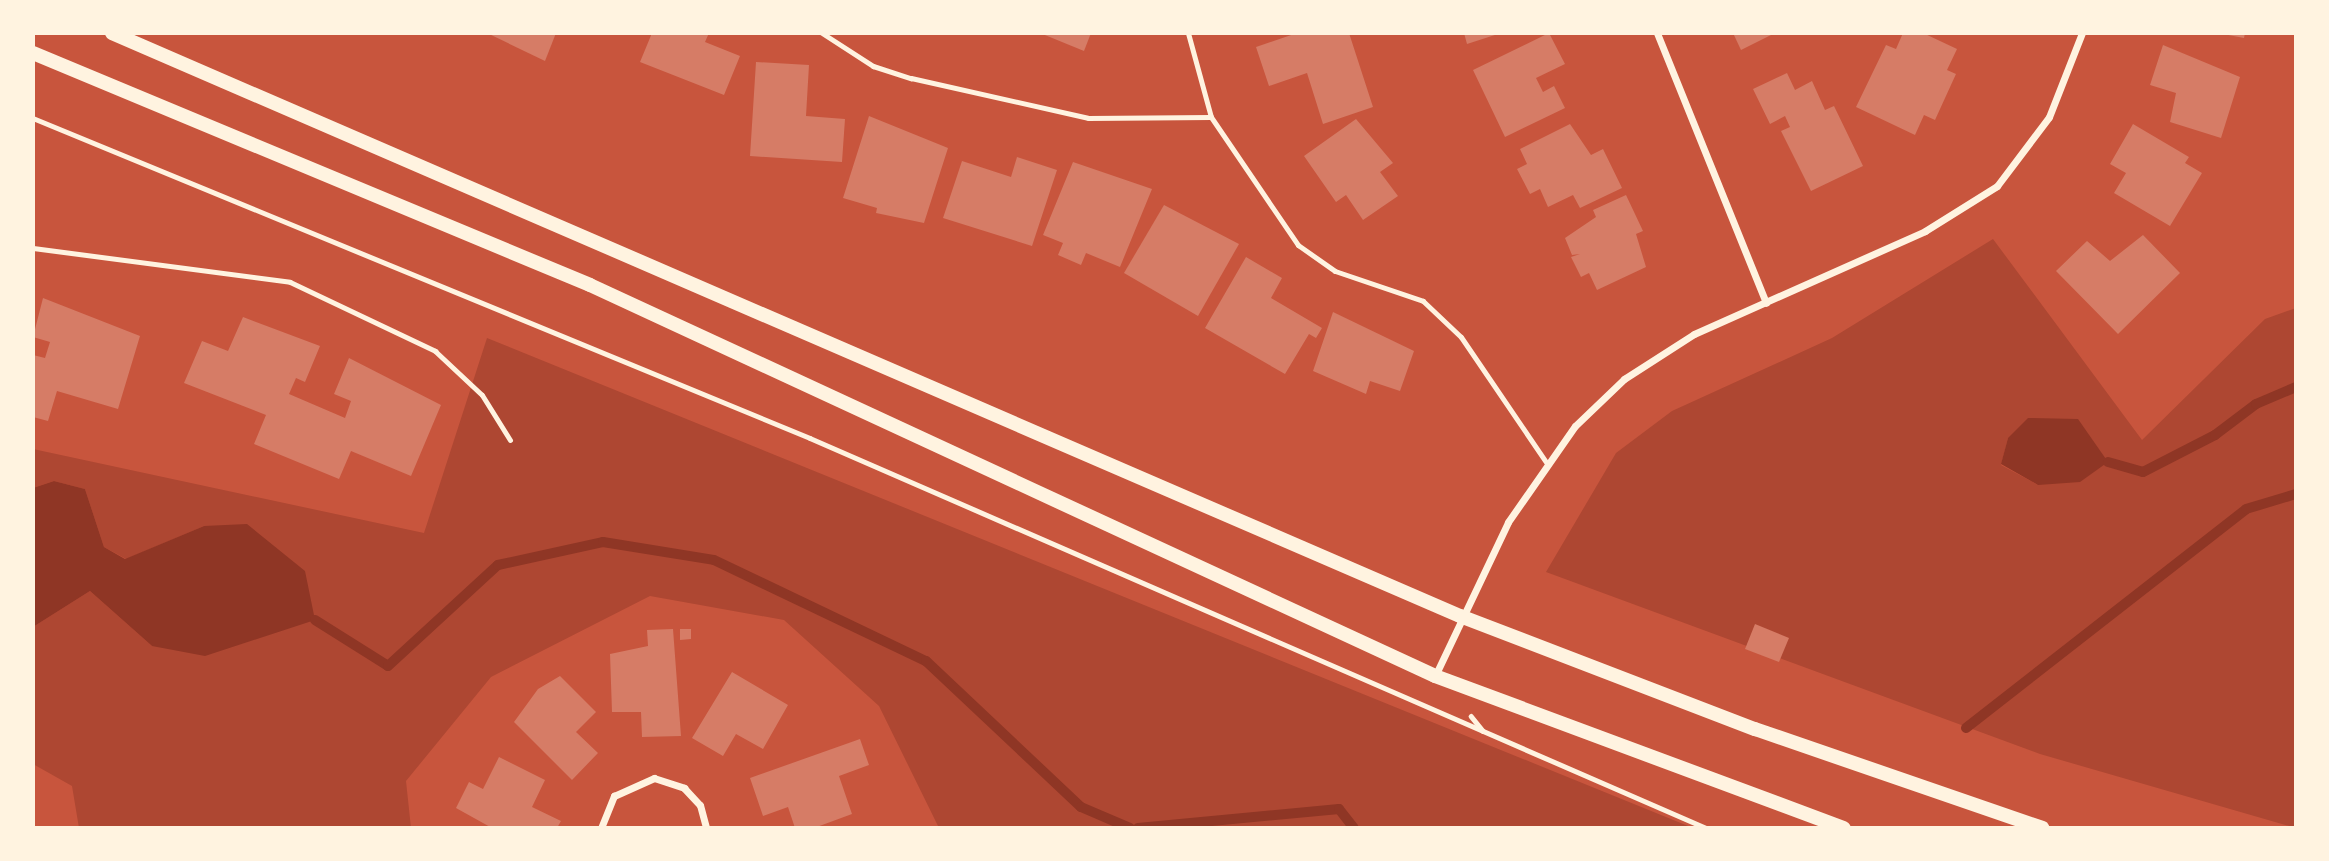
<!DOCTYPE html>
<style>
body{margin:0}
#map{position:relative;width:2329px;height:861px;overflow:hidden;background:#c8553d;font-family:Montserrat,sans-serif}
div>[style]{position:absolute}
.green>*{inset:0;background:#ae4732}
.water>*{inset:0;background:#8f3625}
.stream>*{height:10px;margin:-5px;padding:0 5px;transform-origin:5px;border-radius:5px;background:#8f3625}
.building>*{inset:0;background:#d67c66}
.path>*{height:4.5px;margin:-2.25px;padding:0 2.25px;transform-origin:2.25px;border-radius:2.25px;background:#fff3e0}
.service>*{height:5px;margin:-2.5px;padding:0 2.5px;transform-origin:2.5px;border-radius:2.5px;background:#fff3e0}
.minor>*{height:7px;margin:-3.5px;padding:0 3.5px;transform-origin:3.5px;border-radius:3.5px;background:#fff3e0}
.secondary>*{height:14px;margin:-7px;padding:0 7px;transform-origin:7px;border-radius:7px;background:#fff3e0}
span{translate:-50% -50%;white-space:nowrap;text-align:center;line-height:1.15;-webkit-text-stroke:7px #fff3e0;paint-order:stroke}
.frame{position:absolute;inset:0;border:35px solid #fff3e0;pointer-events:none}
</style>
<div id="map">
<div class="green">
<i style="clip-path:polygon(evenodd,1993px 239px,2142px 440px,2265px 319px,2296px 308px,2296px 828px,2040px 754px,1546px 572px,1616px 453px,1672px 411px,1832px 338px,1993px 239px,2008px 438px,2038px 485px,2001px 465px,2008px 438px)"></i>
<i style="clip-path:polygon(487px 338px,1693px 828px,939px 828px,879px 706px,784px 620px,650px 596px,491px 677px,406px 781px,411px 828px,79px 828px,72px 786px,33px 764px,33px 627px,90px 591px,152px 646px,204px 526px,126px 559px,104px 547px,85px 489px,54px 481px,33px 488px,33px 449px,424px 533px)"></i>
</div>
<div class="water">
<i style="clip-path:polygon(2028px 418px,2078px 419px,2108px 462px,2080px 482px,2038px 485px,2001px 464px,2008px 438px)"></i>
<i style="clip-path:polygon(54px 481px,85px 489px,104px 547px,125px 559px,204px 526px,247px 524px,305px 571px,315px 620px,205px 656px,152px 646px,90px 591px,33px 627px,33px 488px)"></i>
</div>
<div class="stream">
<i style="left:2108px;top:462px;width:36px;rotate:16deg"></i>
<i style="left:2143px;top:472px;width:81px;rotate:-27.2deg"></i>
<i style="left:2215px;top:435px;width:51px;rotate:-37.1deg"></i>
<i style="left:2256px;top:404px;width:43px;rotate:-23deg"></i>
<i style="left:315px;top:620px;width:86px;rotate:32.2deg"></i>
<i style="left:388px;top:666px;width:149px;rotate:-42.6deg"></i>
<i style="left:498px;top:565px;width:107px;rotate:-12.4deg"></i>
<i style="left:603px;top:542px;width:112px;rotate:9.2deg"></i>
<i style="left:714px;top:560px;width:235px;rotate:25.5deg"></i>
<i style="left:926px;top:661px;width:213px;rotate:43.3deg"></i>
<i style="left:1081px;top:807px;width:53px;rotate:23.2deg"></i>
<i style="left:1966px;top:728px;width:355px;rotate:-38deg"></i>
<i style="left:2246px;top:509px;width:52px;rotate:-16.7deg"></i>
<i style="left:1138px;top:828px;width:202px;rotate:-5.4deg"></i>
<i style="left:1339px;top:809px;width:24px;rotate:52deg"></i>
</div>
<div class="building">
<i style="clip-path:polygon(487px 33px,556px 33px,545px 61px)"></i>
<i style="clip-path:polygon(652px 33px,709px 33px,705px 42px,740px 56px,724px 95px,640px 62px)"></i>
<i style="clip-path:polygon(1040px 33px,1091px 33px,1084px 51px)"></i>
<i style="clip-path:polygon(1297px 33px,1349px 33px,1373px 107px,1323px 124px,1307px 73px,1269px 86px,1256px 47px)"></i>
<i style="clip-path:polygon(1464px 33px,1498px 33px,1498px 34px,1467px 44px)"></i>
<i style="clip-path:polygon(1549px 33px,1565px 64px,1536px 78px,1543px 92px,1554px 86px,1565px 108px,1505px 137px,1473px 70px)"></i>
<i style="clip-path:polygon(1733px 33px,1775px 33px,1741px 50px)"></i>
<i style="clip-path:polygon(1903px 33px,1923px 33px,1957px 49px,1947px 70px,1956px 74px,1935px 120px,1924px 115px,1915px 135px,1856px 107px,1886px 45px,1896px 49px)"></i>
<i style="clip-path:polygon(2218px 33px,2245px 33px,2244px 38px)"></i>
<i style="clip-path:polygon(2163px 45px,2240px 77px,2221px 138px,2170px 122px,2176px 93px,2150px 85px)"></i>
<i style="clip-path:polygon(756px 62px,809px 65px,806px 116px,845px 119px,842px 162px,750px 156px)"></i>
<i style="clip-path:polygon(1787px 73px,1795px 90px,1812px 81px,1825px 110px,1834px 106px,1863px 166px,1811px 191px,1781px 131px,1790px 127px,1785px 116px,1770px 124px,1753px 89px)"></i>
<i style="clip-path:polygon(869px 116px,948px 148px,924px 223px,876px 213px,877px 208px,843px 198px)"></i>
<i style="clip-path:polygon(1356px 119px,1393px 163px,1380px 172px,1398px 196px,1363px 220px,1346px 195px,1336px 202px,1304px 156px)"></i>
<i style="clip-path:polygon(1570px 124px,1591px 155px,1603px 149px,1622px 188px,1580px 208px,1573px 195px,1548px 207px,1540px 189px,1530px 194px,1517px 169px,1527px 164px,1520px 149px)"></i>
<i style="clip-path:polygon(2133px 124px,2189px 157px,2185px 163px,2202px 173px,2170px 226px,2114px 193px,2126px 173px,2110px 164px)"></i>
<i style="clip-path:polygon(1017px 157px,1057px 170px,1032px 246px,943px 218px,962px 161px,1011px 177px)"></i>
<i style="clip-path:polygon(1073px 162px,1152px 189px,1120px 267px,1086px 253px,1081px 265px,1058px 255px,1063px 243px,1043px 235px)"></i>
<i style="clip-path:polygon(1626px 195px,1643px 231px,1636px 234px,1646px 267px,1597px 290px,1589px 273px,1581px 277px,1571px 257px,1580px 254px,1572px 255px,1565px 238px,1596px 217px,1593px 210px)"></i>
<i style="clip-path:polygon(1164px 205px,1239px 244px,1198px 316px,1124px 273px)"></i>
<i style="clip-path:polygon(2143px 235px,2180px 273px,2118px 334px,2056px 271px,2087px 241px,2110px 261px)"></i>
<i style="clip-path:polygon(1246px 257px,1282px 278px,1271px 298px,1322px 328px,1316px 338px,1309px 334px,1285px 374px,1205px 328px)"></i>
<i style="clip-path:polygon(43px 298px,140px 336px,118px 409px,57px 391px,48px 421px,33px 417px,33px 355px,45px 358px,50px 342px,33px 337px)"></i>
<i style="clip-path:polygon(1333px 312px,1414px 351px,1400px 391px,1370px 381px,1366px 394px,1313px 371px)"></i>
<i style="clip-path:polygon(243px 317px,320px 346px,305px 382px,296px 378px,289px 394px,345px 418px,351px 401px,334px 394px,349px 358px,441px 405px,411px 476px,351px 451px,339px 479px,254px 444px,266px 415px,184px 383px,202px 341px,228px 351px)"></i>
<i style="clip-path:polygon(1755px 624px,1789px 638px,1779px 662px,1745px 649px)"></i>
<i style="clip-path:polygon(673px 629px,681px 736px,642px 737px,641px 712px,612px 712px,610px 654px,648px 646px,647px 630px)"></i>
<i style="clip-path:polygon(680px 629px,691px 629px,691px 639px,680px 640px)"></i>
<i style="clip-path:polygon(732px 672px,788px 705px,763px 749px,736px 734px,723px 756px,692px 738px)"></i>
<i style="clip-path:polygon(560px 676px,596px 712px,576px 732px,598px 753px,572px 780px,514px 722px,538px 689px)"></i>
<i style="clip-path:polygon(860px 739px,869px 765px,839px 776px,852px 814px,814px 828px,795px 828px,788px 807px,763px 816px,750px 778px)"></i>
<i style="clip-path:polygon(499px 757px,545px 780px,532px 807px,561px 821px,557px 828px,492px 828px,456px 808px,469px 782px,483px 789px)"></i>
</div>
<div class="path">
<i style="left:33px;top:118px;width:840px;rotate:22.38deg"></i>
<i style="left:810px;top:438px;width:977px;rotate:23.52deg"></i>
<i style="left:1471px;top:716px;width:19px;rotate:51deg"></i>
</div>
<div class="service">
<i style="left:822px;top:33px;width:61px;rotate:32.9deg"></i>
<i style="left:873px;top:66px;width:40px;rotate:18deg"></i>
<i style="left:911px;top:78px;width:181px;rotate:12.7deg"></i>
<i style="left:1088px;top:118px;width:123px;rotate:-0.5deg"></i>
<i style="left:1188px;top:33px;width:87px;rotate:74.7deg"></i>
<i style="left:1211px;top:117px;width:155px;rotate:55.8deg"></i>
<i style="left:1298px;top:245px;width:45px;rotate:35.1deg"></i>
<i style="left:1335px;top:271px;width:93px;rotate:18.8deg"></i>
<i style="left:1423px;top:301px;width:52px;rotate:43.5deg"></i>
<i style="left:1461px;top:337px;width:151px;rotate:55.8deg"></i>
<i style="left:33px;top:248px;width:259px;rotate:7.5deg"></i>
<i style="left:290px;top:282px;width:161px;rotate:25.4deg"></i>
<i style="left:435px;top:351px;width:64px;rotate:43.1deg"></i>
<i style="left:482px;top:395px;width:53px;rotate:58.1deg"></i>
</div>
<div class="minor">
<i style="left:1657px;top:33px;width:291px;rotate:68deg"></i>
<i style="left:1435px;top:676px;width:170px;rotate:-64.6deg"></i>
<i style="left:1508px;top:522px;width:117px;rotate:-55.1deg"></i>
<i style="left:1575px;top:426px;width:68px;rotate:-43.8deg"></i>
<i style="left:1624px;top:379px;width:83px;rotate:-32.7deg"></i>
<i style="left:1694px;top:334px;width:253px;rotate:-24deg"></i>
<i style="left:1925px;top:231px;width:85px;rotate:-32deg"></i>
<i style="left:1997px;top:186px;width:86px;rotate:-53deg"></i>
<i style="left:2049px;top:117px;width:90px;rotate:-68.6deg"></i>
<i style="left:601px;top:828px;width:35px;rotate:-68deg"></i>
<i style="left:614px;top:796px;width:44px;rotate:-24.2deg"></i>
<i style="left:654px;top:778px;width:32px;rotate:18deg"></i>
<i style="left:684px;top:788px;width:23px;rotate:47deg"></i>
<i style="left:700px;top:805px;width:24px;rotate:75deg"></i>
</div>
<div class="secondary">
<i style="left:112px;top:33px;width:1469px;rotate:23.39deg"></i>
<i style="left:1460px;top:616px;width:316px;rotate:21deg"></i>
<i style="left:1755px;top:729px;width:304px;rotate:19deg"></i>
<i style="left:33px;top:53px;width:603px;rotate:22.61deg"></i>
<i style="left:590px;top:285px;width:931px;rotate:24.83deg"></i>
<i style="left:1435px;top:676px;width:436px;rotate:20.4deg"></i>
</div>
<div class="frame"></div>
</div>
